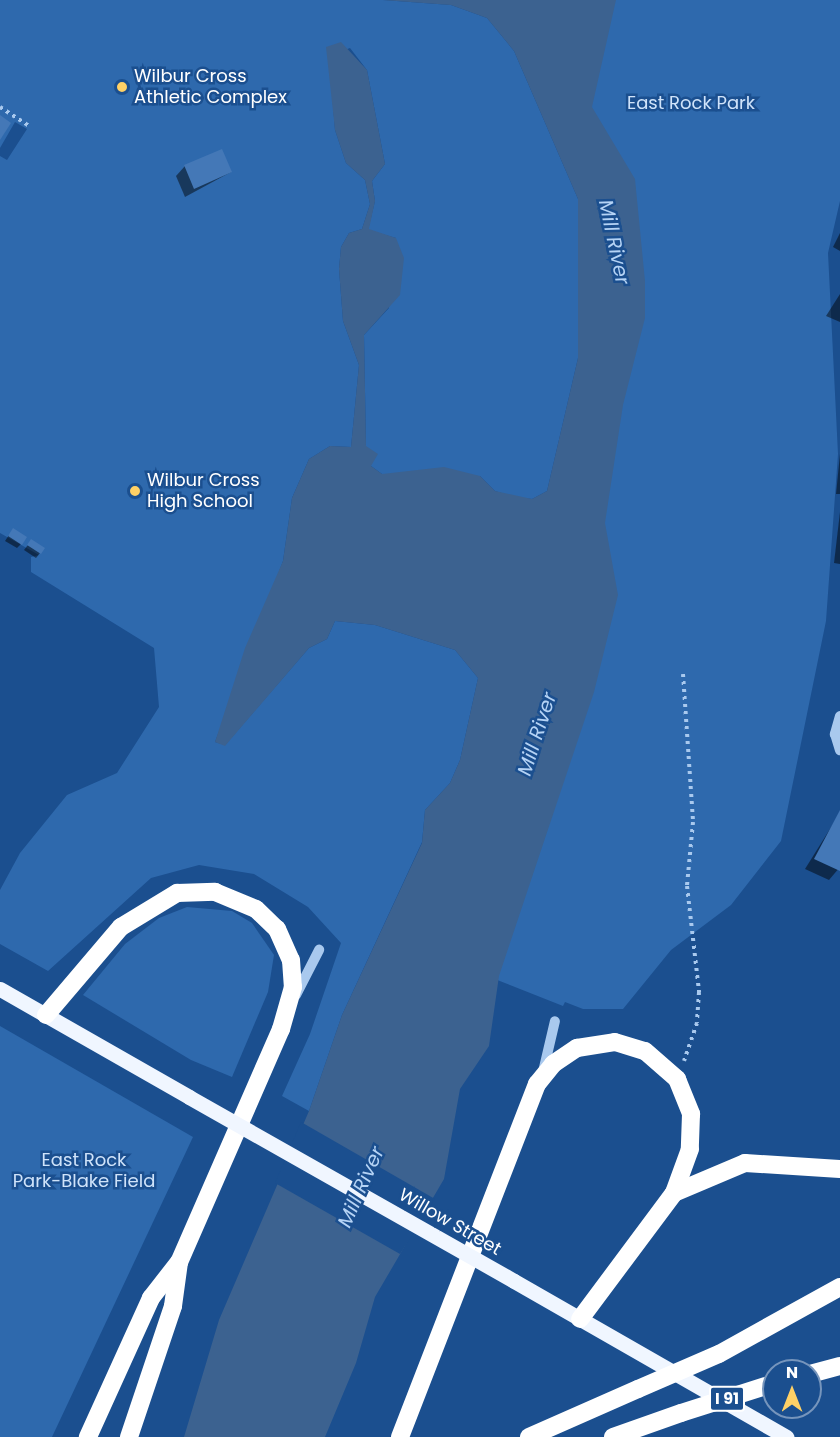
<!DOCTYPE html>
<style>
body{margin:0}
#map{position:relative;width:840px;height:1437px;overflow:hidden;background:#1b4f8f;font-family:Poppins,sans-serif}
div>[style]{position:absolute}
.green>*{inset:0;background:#2e69ad}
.water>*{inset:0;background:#3c6290}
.pier>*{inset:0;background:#1b4f8f}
.shadow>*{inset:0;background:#0007}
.building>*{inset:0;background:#4478b7}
.path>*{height:4px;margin-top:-2px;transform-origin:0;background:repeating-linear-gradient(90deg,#a9c9ee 0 3px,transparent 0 7.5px)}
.minor>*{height:10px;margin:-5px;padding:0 5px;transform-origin:5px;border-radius:5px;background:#a9c9ee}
.major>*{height:15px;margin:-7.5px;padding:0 7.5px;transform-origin:7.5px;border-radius:7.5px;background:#f0f6ff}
.highway>*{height:18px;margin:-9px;padding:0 9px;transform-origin:9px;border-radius:9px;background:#fff}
.major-bridge>*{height:15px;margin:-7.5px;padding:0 7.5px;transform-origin:7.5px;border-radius:7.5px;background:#f0f6ff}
.highway-bridge>*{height:18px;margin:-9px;padding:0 9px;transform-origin:9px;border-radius:9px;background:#fff}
.dots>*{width:16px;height:16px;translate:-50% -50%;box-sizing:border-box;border:3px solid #1b4f8f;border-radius:50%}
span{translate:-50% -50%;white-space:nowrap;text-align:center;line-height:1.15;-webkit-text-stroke:5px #1b4f8f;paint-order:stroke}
.shield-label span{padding:2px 4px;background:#1b4f8f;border:2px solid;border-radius:4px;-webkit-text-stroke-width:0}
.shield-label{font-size:16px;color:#fff;font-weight:700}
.poi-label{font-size:18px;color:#fff}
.left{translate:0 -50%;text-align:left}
.park-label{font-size:18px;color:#cfe3fa}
.street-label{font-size:18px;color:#fff}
.water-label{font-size:20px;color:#b5d3f5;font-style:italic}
.north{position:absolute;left:762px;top:1359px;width:60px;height:60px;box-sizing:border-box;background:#1b4f8f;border:2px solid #7695bc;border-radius:50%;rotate:0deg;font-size:16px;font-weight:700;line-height:24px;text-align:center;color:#fff}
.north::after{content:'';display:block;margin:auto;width:21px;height:27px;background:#ffd166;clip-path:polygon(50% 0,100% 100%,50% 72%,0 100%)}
</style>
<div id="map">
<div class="green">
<i style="clip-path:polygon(0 0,383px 0,451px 5px,487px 18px,514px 51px,578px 199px,578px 358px,547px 491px,532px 499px,515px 497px,495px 491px,480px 476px,382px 474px,371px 466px,366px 447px,364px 335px,389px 308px,396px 238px,368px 230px,375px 201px,372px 181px,385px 164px,367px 70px,350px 48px,329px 56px,335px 130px,346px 163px,365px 180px,370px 204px,362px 229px,349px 233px,341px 247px,339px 269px,343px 321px,359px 365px,351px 447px,330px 446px,309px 459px,292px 498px,283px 561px,215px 742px,225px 745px,309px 648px,327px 639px,335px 621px,375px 625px,455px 650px,478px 678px,460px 760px,450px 783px,425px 810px,422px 842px,342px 1015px,309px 1111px,282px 1096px,310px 1034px,341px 943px,308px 907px,254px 874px,199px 865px,151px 878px,48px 971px,0 944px,0 890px,20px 853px,67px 795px,117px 773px,159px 707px,154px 648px,31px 572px,31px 557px,39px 555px,0 533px,0 156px,7px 160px,27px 129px,15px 122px,0 148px)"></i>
<i style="clip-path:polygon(572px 0,840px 0,840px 201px,828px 253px,838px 454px,826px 621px,781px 841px,731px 905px,671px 950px,623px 1009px,583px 1009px,565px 1002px,563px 1006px,477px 972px,598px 371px)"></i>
<i style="clip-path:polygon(187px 907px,232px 911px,252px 923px,274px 955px,268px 992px,232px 1077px,191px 1060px,83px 995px,125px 944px,159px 918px)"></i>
<i style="clip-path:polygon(0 1026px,193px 1137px,52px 1437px,0 1437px)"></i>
</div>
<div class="water">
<i style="clip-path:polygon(383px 0,616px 0,592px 107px,635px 179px,645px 281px,645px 318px,623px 405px,605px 523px,618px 595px,594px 692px,499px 976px,489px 1046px,460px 1089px,444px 1179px,375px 1297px,356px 1363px,325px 1437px,184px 1437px,219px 1320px,309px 1111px,342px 1015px,422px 843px,425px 810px,450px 783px,460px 760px,478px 678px,455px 650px,375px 625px,335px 621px,327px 639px,309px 648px,225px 746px,215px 742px,245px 648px,283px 561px,292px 498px,309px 459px,330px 446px,351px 447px,359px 365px,343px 321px,339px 269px,341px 247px,349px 233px,362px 229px,370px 204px,365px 180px,346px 163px,335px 130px,326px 47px,341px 42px,367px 70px,385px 164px,372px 181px,375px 201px,369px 229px,396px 238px,404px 258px,400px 295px,364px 335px,366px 446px,378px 454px,371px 466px,382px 474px,444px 467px,480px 476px,495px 491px,532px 499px,547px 491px,578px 358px,578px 199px,514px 51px,487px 18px,451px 5px)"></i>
</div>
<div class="pier">
<i style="clip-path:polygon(301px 1122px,435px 1199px,400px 1254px,275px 1183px)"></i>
</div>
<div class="shadow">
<i style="clip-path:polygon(185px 166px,231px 172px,185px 197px,176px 176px)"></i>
<i style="clip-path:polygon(840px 233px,840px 251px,833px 247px)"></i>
<i style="clip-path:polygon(840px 294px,840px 322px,826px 316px)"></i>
<i style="clip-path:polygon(840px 454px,840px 494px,836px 494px)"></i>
<i style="clip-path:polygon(840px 512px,840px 564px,834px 563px)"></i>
<i style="clip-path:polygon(9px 535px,21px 544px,17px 548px,5px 541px)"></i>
<i style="clip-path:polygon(31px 541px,40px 553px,36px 558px,24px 550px)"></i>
<i style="clip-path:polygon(840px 813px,840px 867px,829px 880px,805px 869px)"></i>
</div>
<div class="building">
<i style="clip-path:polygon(0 115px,11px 123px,0 140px)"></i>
<i style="clip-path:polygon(222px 149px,232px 172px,194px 189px,184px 165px)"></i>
<i style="clip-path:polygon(13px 528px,27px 537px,22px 545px,8px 536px)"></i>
<i style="clip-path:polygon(31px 539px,45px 548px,41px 554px,27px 545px)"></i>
<i style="clip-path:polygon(840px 810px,840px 871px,814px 859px)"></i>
</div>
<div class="path">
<i style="left:0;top:107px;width:35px;rotate:33deg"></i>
<i style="left:683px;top:674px;width:148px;rotate:86.1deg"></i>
<i style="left:693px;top:822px;width:64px;rotate:95.4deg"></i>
<i style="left:687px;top:886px;width:107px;rotate:83.5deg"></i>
<i style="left:699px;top:992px;width:31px;rotate:94deg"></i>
<i style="left:697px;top:1023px;width:40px;rotate:108.9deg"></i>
</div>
<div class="minor">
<i style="left:840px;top:716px;width:19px;rotate:106deg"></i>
<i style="left:835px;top:734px;width:17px;rotate:73deg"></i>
<i style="left:296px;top:995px;width:51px;rotate:-62.9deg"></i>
<i style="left:543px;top:1072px;width:52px;rotate:-76.8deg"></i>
</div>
<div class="major">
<i style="left:0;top:989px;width:218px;rotate:29.7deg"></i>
<i style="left:514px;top:1281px;width:314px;rotate:29.8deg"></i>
</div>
<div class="highway">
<i style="left:46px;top:1015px;width:116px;rotate:-49.6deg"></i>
<i style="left:121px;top:927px;width:66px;rotate:-31.3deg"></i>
<i style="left:177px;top:893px;width:38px;rotate:-2deg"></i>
<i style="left:215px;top:892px;width:44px;rotate:22.5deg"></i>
<i style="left:256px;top:909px;width:29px;rotate:44deg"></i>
<i style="left:277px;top:929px;width:34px;rotate:66deg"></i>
<i style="left:291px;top:960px;width:27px;rotate:86deg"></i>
<i style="left:293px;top:987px;width:44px;rotate:105.9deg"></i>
<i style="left:281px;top:1029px;width:254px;rotate:113.6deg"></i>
<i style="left:179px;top:1262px;width:46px;rotate:127.9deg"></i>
<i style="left:151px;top:1298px;width:153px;rotate:114.4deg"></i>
<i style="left:674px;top:1193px;width:77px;rotate:-22.9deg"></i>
<i style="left:745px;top:1163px;width:95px;rotate:3.6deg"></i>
<i style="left:719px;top:1354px;width:138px;rotate:-29deg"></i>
<i style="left:810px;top:1374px;width:31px;rotate:-15deg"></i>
<i style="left:129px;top:1437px;width:138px;rotate:-71.4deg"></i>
<i style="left:173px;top:1306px;width:44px;rotate:-82.2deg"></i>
<i style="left:400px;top:1437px;width:379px;rotate:-68.8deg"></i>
<i style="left:537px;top:1084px;width:26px;rotate:-51deg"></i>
<i style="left:553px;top:1064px;width:29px;rotate:-34deg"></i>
<i style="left:577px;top:1048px;width:38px;rotate:-9deg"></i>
<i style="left:615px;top:1042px;width:31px;rotate:17deg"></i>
<i style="left:645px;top:1051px;width:43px;rotate:41.2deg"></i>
<i style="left:677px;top:1079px;width:38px;rotate:68deg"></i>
<i style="left:691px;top:1114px;width:35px;rotate:92deg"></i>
<i style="left:690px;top:1149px;width:47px;rotate:110deg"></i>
<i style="left:674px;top:1193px;width:157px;rotate:126.7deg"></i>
<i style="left:529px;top:1437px;width:119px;rotate:-23.8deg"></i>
<i style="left:613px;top:1437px;width:72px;rotate:-19.4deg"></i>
</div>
<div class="major-bridge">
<i style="left:189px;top:1097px;width:373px;rotate:29.5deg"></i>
</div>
<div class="highway-bridge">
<i style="left:638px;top:1389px;width:88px;rotate:-23.4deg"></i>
<i style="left:681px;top:1413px;width:96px;rotate:-17.7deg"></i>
</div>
<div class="dots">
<i style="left:122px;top:87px;background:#ffd166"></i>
<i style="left:135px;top:491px;background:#ffd166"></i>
</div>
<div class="shield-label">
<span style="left:727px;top:1399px">I 91</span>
</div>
<div class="poi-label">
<span class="left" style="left:134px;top:87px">Wilbur Cross<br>Athletic Complex</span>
<span class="left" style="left:147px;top:491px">Wilbur Cross<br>High School</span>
</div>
<div class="park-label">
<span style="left:691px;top:103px">East Rock Park</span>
<span style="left:84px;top:1171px">East Rock<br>Park-Blake Field</span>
</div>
<div class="street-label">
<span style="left:450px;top:1222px;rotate:30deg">Willow Street</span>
</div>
<div class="water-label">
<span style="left:614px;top:242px;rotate:78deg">Mill River</span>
<span style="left:537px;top:734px;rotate:-72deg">Mill River</span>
<span style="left:361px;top:1187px;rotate:-66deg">Mill River</span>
</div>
<div class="north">N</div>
</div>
